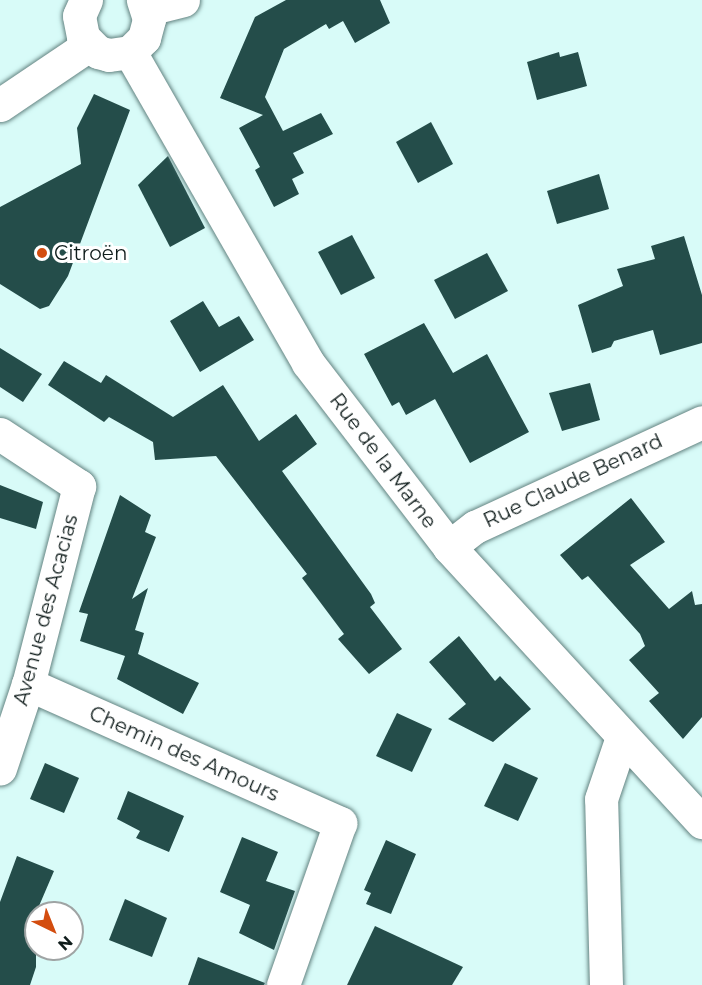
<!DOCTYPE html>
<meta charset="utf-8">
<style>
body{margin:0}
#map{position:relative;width:702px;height:985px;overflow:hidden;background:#d8fbf8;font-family:Montserrat,sans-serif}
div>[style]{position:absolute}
.building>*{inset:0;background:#244d4a}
.roads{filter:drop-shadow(0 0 2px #638381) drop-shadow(0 0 2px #638381)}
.minor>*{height:33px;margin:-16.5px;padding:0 16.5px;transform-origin:16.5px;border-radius:16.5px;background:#fff}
.major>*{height:33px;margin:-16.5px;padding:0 16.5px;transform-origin:16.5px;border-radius:16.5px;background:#fff}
.dots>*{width:16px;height:16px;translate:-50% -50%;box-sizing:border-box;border:3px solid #fff;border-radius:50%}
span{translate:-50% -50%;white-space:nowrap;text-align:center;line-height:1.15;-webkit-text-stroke:6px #fff;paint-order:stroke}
.poi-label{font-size:20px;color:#0f1c1b}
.left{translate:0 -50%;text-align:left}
.street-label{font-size:20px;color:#0f1c1b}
.north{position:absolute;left:24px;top:901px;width:60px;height:60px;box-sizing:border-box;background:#fff;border:2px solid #9fa4a4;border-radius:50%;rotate:137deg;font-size:16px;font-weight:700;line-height:24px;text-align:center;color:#0f1c1b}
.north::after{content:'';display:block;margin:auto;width:21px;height:27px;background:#d34d0f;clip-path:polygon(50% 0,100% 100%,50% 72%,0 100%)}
</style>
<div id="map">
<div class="building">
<i style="clip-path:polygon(286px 0,380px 0,390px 23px,355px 43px,343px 21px,329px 29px,326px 24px,284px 49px,265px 97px,283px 131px,321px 113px,333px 134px,293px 153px,304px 173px,292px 179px,299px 194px,274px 207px,255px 170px,260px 167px,239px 128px,263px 115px,220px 98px,255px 17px)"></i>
<i style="clip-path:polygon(559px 52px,560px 57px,578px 52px,587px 86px,537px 100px,527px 62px)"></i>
<i style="clip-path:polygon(94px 94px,130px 110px,68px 276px,49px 306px,40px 309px,0 284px,0 207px,81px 164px,77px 128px)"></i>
<i style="clip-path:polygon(431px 122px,453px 164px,418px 183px,396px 142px)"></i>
<i style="clip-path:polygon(168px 156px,205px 228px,170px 247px,138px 185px)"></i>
<i style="clip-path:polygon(599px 174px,609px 209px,557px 224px,547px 191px)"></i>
<i style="clip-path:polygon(352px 235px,375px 278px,341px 295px,318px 252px)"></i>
<i style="clip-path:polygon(684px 236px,702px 295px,702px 343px,660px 355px,653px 330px,614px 341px,611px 347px,592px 353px,578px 305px,623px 286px,617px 269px,655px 259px,651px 246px)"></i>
<i style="clip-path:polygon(487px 253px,508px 291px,455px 319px,434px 280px)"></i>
<i style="clip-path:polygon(203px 301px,219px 327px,239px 316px,254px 340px,200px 372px,170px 321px)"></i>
<i style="clip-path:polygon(424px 323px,453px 373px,487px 354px,529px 432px,470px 463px,435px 399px,406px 415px,399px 402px,392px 406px,364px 354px)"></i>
<i style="clip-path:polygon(0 348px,42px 374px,23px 402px,0 387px)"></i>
<i style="clip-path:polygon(64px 361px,101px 383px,106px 375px,173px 417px,223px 385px,259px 441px,296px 414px,317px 444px,282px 471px,371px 594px,375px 603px,370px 607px,402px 649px,369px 674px,338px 639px,344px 634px,302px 578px,307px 574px,216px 456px,155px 460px,153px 442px,109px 417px,104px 422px,48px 385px)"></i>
<i style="clip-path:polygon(590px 383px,600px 420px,562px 431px,549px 393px)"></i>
<i style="clip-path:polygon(0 485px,43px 502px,36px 529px,0 518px)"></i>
<i style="clip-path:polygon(120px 495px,151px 515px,145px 532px,156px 537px,132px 599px,148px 588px,135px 630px,144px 633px,138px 654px,199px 683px,183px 714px,117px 679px,125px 656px,80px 641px,88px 614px,79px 612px)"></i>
<i style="clip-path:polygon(631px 498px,665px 542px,630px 565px,669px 609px,692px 591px,695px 605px,702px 604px,702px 717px,683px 739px,649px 701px,659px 693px,629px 660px,645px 646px,640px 634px,588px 576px,582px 580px,560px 555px)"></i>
<i style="clip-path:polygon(459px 636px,495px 681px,500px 676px,531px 709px,493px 742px,448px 719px,466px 704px,429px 662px)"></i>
<i style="clip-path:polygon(397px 713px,432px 729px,412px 772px,376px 756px)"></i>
<i style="clip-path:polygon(45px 763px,79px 778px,64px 813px,30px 799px)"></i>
<i style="clip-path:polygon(505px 763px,538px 778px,518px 821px,484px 806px)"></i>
<i style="clip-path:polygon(128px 791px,184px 816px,169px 852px,136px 838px,140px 831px,117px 819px)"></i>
<i style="clip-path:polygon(242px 837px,278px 852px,266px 881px,295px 891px,274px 950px,239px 933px,250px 905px,220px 892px)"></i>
<i style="clip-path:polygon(386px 840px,416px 854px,391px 914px,366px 904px,371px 893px,364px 890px)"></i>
<i style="clip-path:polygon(17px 856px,54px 871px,36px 913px,36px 967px,30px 985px,0 985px,0 902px)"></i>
<i style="clip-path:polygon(125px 899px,167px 918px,152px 957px,109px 940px)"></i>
<i style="clip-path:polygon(375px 926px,463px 967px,452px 985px,347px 985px)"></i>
<i style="clip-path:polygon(198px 957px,265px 983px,264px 985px,188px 985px)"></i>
</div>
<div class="roads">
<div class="minor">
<i style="left:130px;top:52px;width:358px;rotate:60.2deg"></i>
<i style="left:308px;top:363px;width:232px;rotate:52.5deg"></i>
<i style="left:449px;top:547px;width:374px;rotate:47.4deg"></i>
<i style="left:0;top:434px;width:95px;rotate:33.4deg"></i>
<i style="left:79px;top:486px;width:204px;rotate:104.4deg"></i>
<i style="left:28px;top:684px;width:89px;rotate:108.4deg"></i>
<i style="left:449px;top:547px;width:33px;rotate:-38deg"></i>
<i style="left:475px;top:527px;width:250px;rotate:-24.8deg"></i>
<i style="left:28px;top:684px;width:342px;rotate:24deg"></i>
<i style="left:340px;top:823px;width:172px;rotate:109.4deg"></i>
<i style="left:606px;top:985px;width:186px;rotate:-91.5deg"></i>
<i style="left:601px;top:799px;width:65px;rotate:-71.3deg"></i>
</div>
<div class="major">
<i style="left:86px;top:0;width:17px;rotate:114deg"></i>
<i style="left:79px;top:16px;width:21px;rotate:79deg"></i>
<i style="left:83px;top:37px;width:21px;rotate:45deg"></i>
<i style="left:98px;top:52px;width:11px;rotate:15deg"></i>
<i style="left:109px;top:55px;width:21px;rotate:-8deg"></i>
<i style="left:130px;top:52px;width:20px;rotate:-45deg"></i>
<i style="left:144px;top:38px;width:20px;rotate:-75deg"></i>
<i style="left:149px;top:19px;width:20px;rotate:-108deg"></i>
<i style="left:148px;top:9px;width:36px;rotate:-14deg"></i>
<i style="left:0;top:105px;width:107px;rotate:-34deg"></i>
</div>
</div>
<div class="dots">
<i style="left:42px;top:253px;background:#d34d0f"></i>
</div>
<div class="poi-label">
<span class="left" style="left:54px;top:253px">Citroën</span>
</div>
<div class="street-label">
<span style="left:383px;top:461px;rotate:53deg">Rue de la Marne</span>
<span style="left:573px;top:481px;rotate:-25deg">Rue Claude Benard</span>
<span style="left:46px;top:610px;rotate:-75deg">Avenue des Acacias</span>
<span style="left:184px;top:754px;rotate:24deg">Chemin des Amours</span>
</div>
<div class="north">N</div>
</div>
